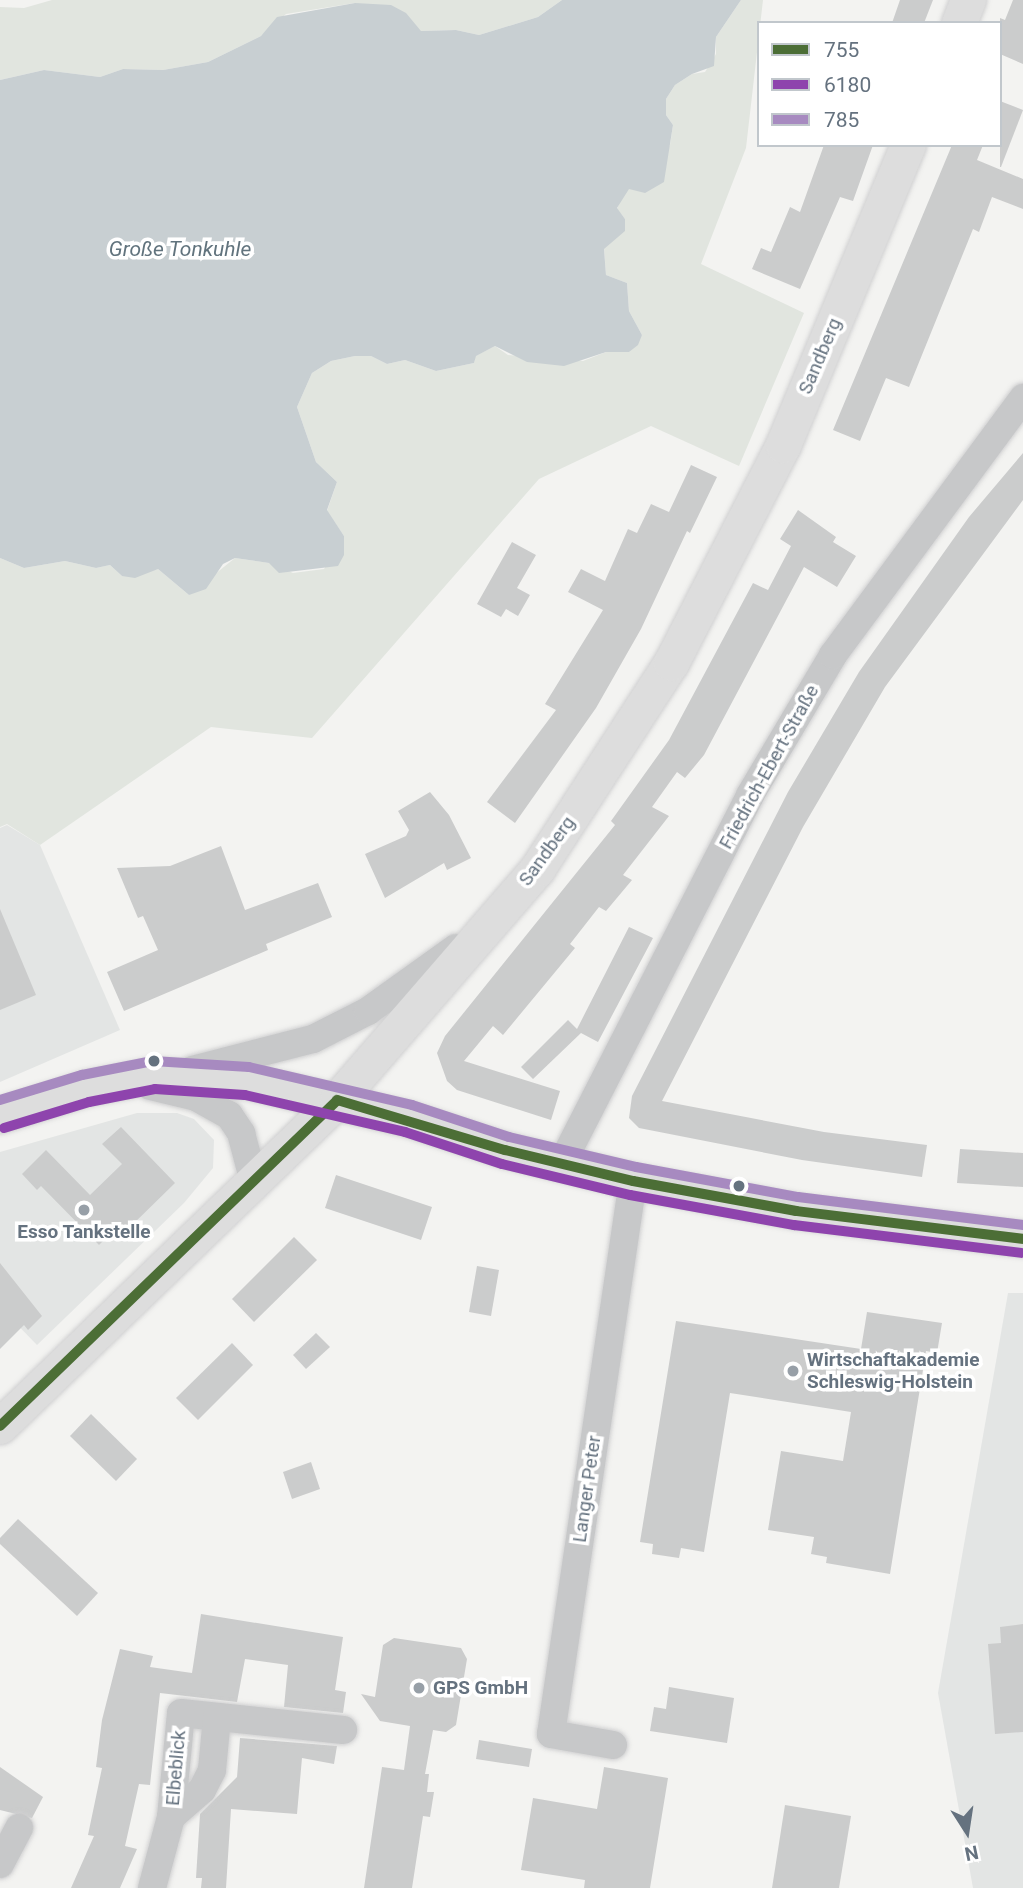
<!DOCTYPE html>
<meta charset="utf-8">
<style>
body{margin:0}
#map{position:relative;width:1023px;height:1888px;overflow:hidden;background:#f3f3f1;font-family:Roboto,sans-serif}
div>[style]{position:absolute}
.built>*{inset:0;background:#e3e5e4}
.green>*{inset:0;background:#e1e5df}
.water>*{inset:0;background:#c8cfd2}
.building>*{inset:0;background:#cbcccc}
.roads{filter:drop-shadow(0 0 2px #d0d0d1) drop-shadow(0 0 2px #d0d0d1)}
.minor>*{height:28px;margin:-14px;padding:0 14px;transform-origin:14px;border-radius:14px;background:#c7c8c9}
.major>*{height:35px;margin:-17.5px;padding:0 17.5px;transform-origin:17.5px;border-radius:17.5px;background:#ddd}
.bus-1>*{height:10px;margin:-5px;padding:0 5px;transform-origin:5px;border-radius:5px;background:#4c6e36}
.bus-2>*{height:10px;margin:-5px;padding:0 5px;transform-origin:5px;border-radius:5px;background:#8e44ad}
.bus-3>*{height:10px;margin:-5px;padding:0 5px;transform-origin:5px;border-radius:5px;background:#a78ac0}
.dots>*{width:19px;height:19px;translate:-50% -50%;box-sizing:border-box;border:4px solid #fff;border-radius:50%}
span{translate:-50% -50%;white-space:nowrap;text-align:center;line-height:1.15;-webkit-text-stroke:7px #fff;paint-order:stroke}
.street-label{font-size:19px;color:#65727f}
.poi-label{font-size:19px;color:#65727f;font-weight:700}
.left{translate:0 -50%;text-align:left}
.water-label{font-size:21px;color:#61737d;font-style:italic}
.legend{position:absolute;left:757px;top:21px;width:245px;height:126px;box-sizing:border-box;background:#fff;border:2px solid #c1c7cc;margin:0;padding:9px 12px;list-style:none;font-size:21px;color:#65727f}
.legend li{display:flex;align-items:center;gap:14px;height:35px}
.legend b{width:35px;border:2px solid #c1c7cc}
.north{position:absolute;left:932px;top:1797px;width:70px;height:70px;-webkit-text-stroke:5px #fff;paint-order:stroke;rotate:168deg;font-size:19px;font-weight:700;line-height:28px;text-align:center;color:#65727f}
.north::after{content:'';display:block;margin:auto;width:24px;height:32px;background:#65727f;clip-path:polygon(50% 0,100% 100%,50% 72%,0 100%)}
</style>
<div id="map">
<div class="built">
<i style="clip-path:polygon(7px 825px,40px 845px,120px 1030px,0 1082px,0 828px)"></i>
<i style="clip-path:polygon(137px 1113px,177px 1113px,194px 1119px,214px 1140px,213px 1168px,184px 1203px,37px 1345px,0 1307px,0 1152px)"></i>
<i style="clip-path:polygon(1008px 1293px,1023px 1293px,1023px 1888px,973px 1888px,938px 1693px)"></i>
</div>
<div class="green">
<i style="clip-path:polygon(52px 0,562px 0,538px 17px,479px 35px,456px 30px,421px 31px,355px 3px,286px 14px,261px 36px,208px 62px,163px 70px,123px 69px,100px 77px,44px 70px,0 80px,0 7px,24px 8px)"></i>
<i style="clip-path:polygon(741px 0,763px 0,746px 148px,701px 264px,804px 313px,739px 466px,651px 426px,539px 479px,312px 738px,211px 727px,40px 845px,7px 824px,0 827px,0 558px,24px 568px,65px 561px,96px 568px,110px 565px,122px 576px,158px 569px,189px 595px,235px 558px,270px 563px,293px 573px,324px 569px,344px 536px,327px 511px,337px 482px,316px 462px,297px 407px,312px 373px,331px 361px,355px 356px,371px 356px,387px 364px,405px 360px,436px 371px,474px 363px,475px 356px,495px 346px,508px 355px,583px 361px,606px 352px,629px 352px,642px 335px,629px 311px,627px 283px,606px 275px,604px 248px,625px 219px,617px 209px,621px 198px,629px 188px,638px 187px,670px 145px,673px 125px,666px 115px,666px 99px,675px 85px,692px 74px,705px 72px,716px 54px,716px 37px)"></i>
</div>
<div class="water">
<i style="clip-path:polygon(562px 0,741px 0,716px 37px,714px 66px,692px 74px,675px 85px,666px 99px,666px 115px,673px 125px,664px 182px,645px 193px,629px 189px,617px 208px,625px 219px,625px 231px,604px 249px,606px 275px,627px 283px,629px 311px,642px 335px,638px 345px,629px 352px,606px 352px,564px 366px,527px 362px,495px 346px,476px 356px,474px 363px,436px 371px,405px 360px,387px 364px,371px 356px,355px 356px,331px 361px,312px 373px,297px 407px,316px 462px,337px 482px,327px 510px,344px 536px,344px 555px,338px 566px,279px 573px,269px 563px,235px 558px,223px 564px,206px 589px,189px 595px,158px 569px,135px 578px,122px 576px,110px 565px,96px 568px,65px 561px,24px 568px,0 558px,0 80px,44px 70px,100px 77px,123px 69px,163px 70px,208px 62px,261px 36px,277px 17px,355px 3px,391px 5px,406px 13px,421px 31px,456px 30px,479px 35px,538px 17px)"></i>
</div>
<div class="building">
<i style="clip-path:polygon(900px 0,933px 0,924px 23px,892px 23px)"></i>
<i style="clip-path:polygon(1013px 0,1023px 0,1023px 64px,1000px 54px,1000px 18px,1005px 20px)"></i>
<i style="clip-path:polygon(1000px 101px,1023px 110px,1001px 167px,1000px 167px)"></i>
<i style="clip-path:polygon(824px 145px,873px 145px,853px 201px,840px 197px,800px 289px,752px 269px,761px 248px,771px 252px,790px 207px,800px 212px)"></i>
<i style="clip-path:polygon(952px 145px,983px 145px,977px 160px,1023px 179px,1023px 209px,992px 197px,979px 232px,973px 229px,909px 387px,886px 378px,860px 441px,833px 430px)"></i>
<i style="clip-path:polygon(1023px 453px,1023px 500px,885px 687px,803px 827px,662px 1101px,824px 1132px,927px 1145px,922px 1177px,802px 1160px,639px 1128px,629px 1118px,632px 1096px,788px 792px,859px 672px,969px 517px)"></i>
<i style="clip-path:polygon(691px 465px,717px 477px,690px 533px,687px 531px,641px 629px,596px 708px,515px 823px,487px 802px,556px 710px,545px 704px,603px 610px,568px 592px,581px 569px,605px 581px,628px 529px,637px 533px,651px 504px,669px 512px)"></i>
<i style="clip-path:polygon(798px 510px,836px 537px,833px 542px,856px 556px,837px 587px,804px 567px,704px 755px,685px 778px,677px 772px,652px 807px,669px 816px,623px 875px,632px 880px,606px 911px,599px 907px,570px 944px,575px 948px,503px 1035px,493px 1026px,464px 1061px,560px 1091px,551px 1120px,457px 1090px,447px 1081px,437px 1053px,445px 1036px,615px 825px,611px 821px,669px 740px,753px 583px,768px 590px,791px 546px,780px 539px)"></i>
<i style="clip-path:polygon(512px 542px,536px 555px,517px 588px,530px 595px,518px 616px,506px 609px,501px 617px,477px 604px)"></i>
<i style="clip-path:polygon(430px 792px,449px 815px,471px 858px,447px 870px,444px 863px,385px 898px,365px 854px,406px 836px,409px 830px,398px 811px)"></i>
<i style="clip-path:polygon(221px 846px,245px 910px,318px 883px,332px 917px,266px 944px,268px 950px,124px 1011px,107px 972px,158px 950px,143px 916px,138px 918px,117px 868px,170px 866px)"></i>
<i style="clip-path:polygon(0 909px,36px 995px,0 1010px)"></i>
<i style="clip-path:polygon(629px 927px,653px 938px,598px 1042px,581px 1033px,533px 1079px,521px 1067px,568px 1020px,577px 1029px)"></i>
<i style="clip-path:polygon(121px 1127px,175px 1183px,126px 1231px,119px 1225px,99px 1245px,41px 1186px,37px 1190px,22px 1174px,46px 1150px,90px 1195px,122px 1164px,102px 1144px)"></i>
<i style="clip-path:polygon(960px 1149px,1023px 1153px,1023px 1187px,957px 1183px)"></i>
<i style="clip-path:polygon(336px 1175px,432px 1207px,421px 1240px,325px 1208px)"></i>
<i style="clip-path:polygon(294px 1237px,317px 1260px,254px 1322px,232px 1299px)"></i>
<i style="clip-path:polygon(0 1263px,42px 1316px,28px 1330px,24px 1325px,0 1349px)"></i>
<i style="clip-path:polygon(477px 1266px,499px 1270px,491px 1316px,469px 1312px)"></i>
<i style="clip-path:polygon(867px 1312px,942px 1323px,937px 1353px,926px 1351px,890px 1574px,826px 1563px,827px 1557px,811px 1554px,814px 1537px,768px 1530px,781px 1451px,843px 1461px,851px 1412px,730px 1393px,704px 1552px,681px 1548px,679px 1558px,652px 1554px,653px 1544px,640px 1542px,676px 1321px,861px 1349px)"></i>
<i style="clip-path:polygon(316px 1333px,330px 1347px,306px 1369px,293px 1355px)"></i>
<i style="clip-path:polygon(232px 1343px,253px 1365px,198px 1420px,176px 1398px)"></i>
<i style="clip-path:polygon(91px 1414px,137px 1459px,116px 1481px,70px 1436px)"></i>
<i style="clip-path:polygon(311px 1462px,320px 1489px,292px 1499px,283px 1472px)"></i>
<i style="clip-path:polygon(18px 1519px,98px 1593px,77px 1616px,0 1544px,0 1538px)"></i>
<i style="clip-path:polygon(201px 1614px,343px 1637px,335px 1690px,346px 1692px,343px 1713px,284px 1707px,288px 1665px,245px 1659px,237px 1702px,160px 1693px,150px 1785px,139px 1784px,125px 1846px,137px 1849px,120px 1888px,71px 1888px,94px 1836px,88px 1835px,102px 1768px,96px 1767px,102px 1720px,120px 1649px,153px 1656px,150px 1667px,192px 1673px)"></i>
<i style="clip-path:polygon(1023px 1624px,1023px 1732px,995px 1734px,988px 1644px,1001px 1643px,1000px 1627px)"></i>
<i style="clip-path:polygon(394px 1638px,461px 1648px,467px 1659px,456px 1725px,446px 1732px,433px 1730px,425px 1774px,429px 1774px,427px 1792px,434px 1792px,430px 1817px,423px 1816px,412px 1888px,364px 1888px,382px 1767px,404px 1770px,410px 1726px,380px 1721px,361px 1694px,375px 1697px,383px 1645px)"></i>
<i style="clip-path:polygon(669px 1687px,734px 1698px,727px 1743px,650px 1731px,654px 1707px,666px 1709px)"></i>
<i style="clip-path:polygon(240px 1738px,337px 1746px,334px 1764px,302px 1758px,297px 1814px,231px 1809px,226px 1888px,201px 1888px,202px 1878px,196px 1878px,200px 1814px,237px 1777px)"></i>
<i style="clip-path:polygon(479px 1740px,532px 1749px,529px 1767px,476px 1759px)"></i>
<i style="clip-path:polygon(0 1767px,43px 1797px,32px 1818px,0 1810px)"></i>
<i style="clip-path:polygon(604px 1767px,668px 1778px,650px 1888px,584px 1888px,585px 1880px,521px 1870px,533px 1798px,597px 1809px)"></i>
<i style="clip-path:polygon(785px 1805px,851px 1816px,839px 1888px,772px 1888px)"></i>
</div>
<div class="roads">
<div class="minor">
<i style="left:192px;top:1070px;width:125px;rotate:-14.4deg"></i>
<i style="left:313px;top:1039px;width:62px;rotate:-27deg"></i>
<i style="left:368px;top:1011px;width:108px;rotate:-35.6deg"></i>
<i style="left:150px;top:1086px;width:47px;rotate:13.4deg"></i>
<i style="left:196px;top:1097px;width:38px;rotate:29deg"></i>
<i style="left:229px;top:1115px;width:22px;rotate:56deg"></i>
<i style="left:241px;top:1133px;width:47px;rotate:75.1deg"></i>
<i style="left:561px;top:1165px;width:415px;rotate:-62.9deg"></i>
<i style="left:750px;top:795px;width:163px;rotate:-59.3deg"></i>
<i style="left:833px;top:655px;width:320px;rotate:-53.5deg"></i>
<i style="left:613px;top:1745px;width:63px;rotate:-169.9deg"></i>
<i style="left:551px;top:1734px;width:559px;rotate:-81.57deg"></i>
<i style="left:171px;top:1817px;width:104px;rotate:-84.5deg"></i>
<i style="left:181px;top:1713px;width:163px;rotate:6deg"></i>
<i style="left:0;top:1864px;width:41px;rotate:-62.2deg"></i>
<i style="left:152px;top:1888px;width:73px;rotate:-75deg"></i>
<i style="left:171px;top:1817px;width:41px;rotate:-41.1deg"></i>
<i style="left:202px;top:1790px;width:22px;rotate:-63deg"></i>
<i style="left:212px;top:1770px;width:53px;rotate:-84.6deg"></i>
</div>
<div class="major">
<i style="left:959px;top:23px;width:25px;rotate:-69deg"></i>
<i style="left:0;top:1115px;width:90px;rotate:-17.4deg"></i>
<i style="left:86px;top:1088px;width:69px;rotate:-10.8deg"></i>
<i style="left:154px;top:1075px;width:93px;rotate:3.7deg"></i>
<i style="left:247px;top:1081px;width:166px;rotate:13.2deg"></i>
<i style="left:409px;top:1119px;width:101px;rotate:17.9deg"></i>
<i style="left:505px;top:1150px;width:132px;rotate:13.6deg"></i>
<i style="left:633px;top:1181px;width:166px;rotate:10.4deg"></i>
<i style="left:796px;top:1211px;width:229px;rotate:7deg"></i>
<i style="left:0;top:1426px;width:469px;rotate:-44deg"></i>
<i style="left:337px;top:1100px;width:306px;rotate:-49.1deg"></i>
<i style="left:537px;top:869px;width:246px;rotate:-57deg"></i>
<i style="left:671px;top:663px;width:245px;rotate:-62.8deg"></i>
<i style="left:783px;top:445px;width:325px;rotate:-67.4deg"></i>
</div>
</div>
<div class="bus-1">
<i style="left:337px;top:1100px;width:175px;rotate:16.6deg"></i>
<i style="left:505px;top:1150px;width:132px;rotate:13.6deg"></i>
<i style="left:633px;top:1181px;width:166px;rotate:10.4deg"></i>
<i style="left:796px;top:1211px;width:229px;rotate:7deg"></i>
<i style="left:0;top:1426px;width:469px;rotate:-44deg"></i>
</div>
<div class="bus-2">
<i style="left:4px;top:1128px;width:89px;rotate:-17deg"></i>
<i style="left:89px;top:1102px;width:67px;rotate:-11.1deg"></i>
<i style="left:155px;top:1089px;width:90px;rotate:3.8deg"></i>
<i style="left:245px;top:1095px;width:164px;rotate:13deg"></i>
<i style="left:405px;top:1132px;width:102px;rotate:18.3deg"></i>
<i style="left:502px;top:1164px;width:132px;rotate:13.6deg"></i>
<i style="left:630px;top:1195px;width:167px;rotate:10.4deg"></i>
<i style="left:794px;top:1225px;width:229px;rotate:7deg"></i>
</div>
<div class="bus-3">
<i style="left:0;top:1100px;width:86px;rotate:-17deg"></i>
<i style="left:82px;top:1075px;width:72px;rotate:-11.2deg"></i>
<i style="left:153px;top:1061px;width:96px;rotate:3.6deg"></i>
<i style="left:249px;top:1067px;width:167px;rotate:13.1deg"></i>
<i style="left:412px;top:1105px;width:102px;rotate:18.3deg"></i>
<i style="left:509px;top:1137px;width:130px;rotate:13.3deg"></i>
<i style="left:636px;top:1167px;width:165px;rotate:10.5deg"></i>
<i style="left:798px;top:1197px;width:227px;rotate:7.1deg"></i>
</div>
<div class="dots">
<i style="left:154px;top:1061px;background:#65727f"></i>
<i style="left:739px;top:1186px;background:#65727f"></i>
<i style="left:84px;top:1210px;background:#979fa7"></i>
<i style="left:793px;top:1371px;background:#979fa7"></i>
<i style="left:419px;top:1688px;background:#979fa7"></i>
</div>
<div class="street-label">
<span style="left:820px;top:356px;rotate:-67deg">Sandberg</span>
<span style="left:769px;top:767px;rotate:-61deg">Friedrich-Ebert-Straße</span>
<span style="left:547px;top:851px;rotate:-54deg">Sandberg</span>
<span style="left:587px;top:1489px;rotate:-82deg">Langer Peter</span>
<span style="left:176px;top:1768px;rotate:-85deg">Elbeblick</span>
</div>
<div class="poi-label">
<span style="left:84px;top:1232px">Esso Tankstelle</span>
<span class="left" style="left:807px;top:1371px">Wirtschaftakademie<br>Schleswig-Holstein</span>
<span class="left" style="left:433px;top:1688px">GPS GmbH</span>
</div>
<div class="water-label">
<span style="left:180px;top:249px">Große Tonkuhle</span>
</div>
<ul class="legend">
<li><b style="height:9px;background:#4c6e36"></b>755</li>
<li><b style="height:9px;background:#8e44ad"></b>6180</li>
<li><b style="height:9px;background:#a78ac0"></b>785</li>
</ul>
<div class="north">N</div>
</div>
